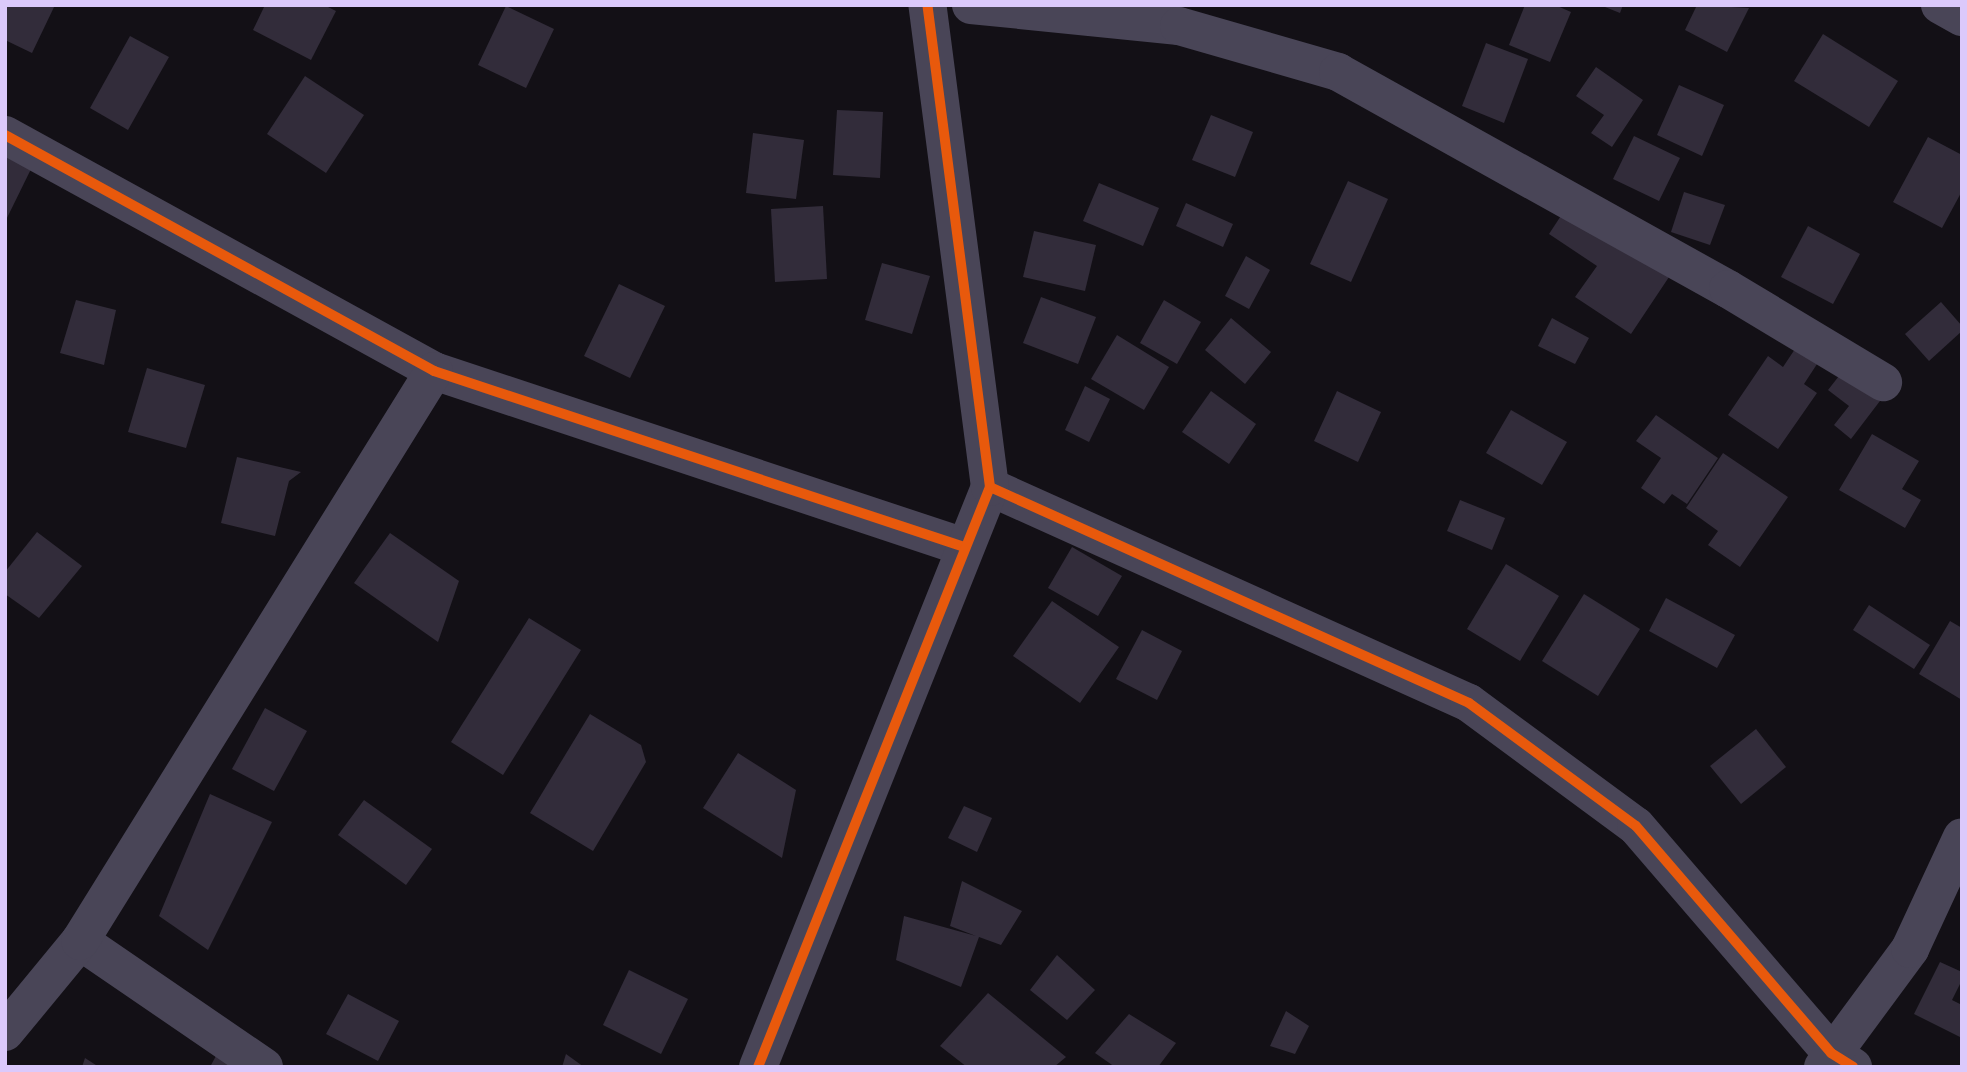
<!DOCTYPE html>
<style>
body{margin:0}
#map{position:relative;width:1967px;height:1072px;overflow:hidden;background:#131016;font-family:"Varela Round",sans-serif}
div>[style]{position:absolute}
.building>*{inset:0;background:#322c3a}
.minor>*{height:38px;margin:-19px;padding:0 19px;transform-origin:19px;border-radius:19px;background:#494557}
.cycleway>*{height:10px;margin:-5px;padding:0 5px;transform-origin:5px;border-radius:5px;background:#e8590c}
span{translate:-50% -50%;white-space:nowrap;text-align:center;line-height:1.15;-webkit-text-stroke:7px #120c1a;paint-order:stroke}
.frame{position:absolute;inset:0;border:7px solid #dbc9fb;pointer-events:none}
</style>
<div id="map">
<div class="building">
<i style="clip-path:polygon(5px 5px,55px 5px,32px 53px,5px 40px)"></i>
<i style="clip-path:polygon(265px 5px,324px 5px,336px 11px,311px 60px,253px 30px)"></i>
<i style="clip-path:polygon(1525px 5px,1555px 5px,1571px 12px,1550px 62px,1509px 45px)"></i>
<i style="clip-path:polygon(1600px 5px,1623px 5px,1620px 13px)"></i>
<i style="clip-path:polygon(1697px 5px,1749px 8px,1727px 52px,1685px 30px)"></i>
<i style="clip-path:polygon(506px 6px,554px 29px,526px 88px,478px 65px)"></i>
<i style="clip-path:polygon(1823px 34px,1898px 81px,1869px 127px,1794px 81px)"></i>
<i style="clip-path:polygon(130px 36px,169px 57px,128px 130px,90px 108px)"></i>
<i style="clip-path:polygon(1486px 43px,1528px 59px,1504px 123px,1462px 106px)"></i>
<i style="clip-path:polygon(1596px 67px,1643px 100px,1612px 147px,1591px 133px,1604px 115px,1576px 96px)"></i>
<i style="clip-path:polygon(305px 76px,364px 115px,326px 173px,267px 134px)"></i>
<i style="clip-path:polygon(1679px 85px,1724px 105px,1702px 156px,1657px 135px)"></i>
<i style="clip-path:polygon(837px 110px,883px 112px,880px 178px,833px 175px)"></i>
<i style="clip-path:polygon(1211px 115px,1253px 132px,1235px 177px,1192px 160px)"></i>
<i style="clip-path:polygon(753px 133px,804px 140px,796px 199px,746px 193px)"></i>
<i style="clip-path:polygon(1634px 136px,1680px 158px,1659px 201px,1613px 179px)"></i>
<i style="clip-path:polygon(1928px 137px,1962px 155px,1962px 191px,1942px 228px,1893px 202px)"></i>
<i style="clip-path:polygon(5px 153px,32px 167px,5px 222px)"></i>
<i style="clip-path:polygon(1348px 181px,1388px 199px,1351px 282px,1310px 264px)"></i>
<i style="clip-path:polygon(1099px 183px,1159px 208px,1143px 246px,1083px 221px)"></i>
<i style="clip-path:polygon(1684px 192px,1725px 205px,1710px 245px,1671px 232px)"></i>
<i style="clip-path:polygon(1570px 202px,1673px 271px,1631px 334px,1575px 297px,1597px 266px,1549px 234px)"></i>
<i style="clip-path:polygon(1186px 203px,1233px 224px,1223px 247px,1176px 226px)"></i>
<i style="clip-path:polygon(823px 206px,827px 279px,775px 282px,771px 209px)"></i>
<i style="clip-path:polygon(1808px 226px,1860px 254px,1833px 304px,1781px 277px)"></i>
<i style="clip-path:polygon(1034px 231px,1096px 245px,1085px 291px,1023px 277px)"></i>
<i style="clip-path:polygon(1246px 256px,1270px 270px,1249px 309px,1225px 296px)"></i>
<i style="clip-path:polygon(882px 263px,930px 276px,912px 334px,865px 320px)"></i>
<i style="clip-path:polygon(619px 284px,665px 306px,630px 378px,584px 356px)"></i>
<i style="clip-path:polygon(1041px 297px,1096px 317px,1078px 364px,1023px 343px)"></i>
<i style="clip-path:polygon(76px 300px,116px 310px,104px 365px,60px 353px)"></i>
<i style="clip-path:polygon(1164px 300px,1201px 322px,1177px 364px,1140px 343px)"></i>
<i style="clip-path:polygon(1941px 302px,1962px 326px,1962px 331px,1929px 361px,1905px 334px)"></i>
<i style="clip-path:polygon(1231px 318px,1271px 352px,1245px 384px,1205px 350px)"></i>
<i style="clip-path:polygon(1552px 318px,1589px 338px,1575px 364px,1538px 346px)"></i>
<i style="clip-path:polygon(1117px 335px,1169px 367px,1144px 410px,1091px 379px)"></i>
<i style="clip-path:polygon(1797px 346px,1819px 361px,1804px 384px,1817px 393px,1778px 449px,1728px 415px,1768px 356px,1783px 367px)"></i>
<i style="clip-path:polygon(1846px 367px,1883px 397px,1851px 439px,1834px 425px,1849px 406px,1828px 390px)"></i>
<i style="clip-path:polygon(147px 368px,205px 385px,186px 448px,128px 432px)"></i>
<i style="clip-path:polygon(1085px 386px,1110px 399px,1089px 442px,1065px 430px)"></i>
<i style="clip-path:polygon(1211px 391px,1256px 424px,1229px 464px,1182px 432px)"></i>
<i style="clip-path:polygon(1337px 391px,1381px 412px,1358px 462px,1314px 441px)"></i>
<i style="clip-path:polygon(1511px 410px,1567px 442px,1542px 485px,1486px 453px)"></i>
<i style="clip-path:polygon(1656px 415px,1718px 458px,1687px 504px,1672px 494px,1664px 504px,1641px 488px,1661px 458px,1636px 441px)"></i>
<i style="clip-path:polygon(1872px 434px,1919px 461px,1902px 489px,1921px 500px,1905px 528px,1839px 490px)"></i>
<i style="clip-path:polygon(1723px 453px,1788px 497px,1740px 567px,1708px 545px,1718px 531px,1686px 508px)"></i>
<i style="clip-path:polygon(237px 457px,301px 472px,289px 481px,275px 536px,221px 523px)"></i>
<i style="clip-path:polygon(1460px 500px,1505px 518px,1492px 550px,1447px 531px)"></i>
<i style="clip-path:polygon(37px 532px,82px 566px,39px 618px,5px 594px,5px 572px)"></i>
<i style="clip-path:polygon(390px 533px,459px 581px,438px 642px,354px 583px)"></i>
<i style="clip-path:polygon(1072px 547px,1122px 576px,1098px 616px,1048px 588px)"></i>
<i style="clip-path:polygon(1506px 564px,1559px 596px,1520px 661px,1467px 629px)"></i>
<i style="clip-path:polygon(1584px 594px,1640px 629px,1598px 696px,1542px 661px)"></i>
<i style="clip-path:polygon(1666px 598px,1735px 635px,1717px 668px,1649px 631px)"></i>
<i style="clip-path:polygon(1052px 601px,1119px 647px,1080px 703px,1013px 656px)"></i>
<i style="clip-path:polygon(1869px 605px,1930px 645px,1914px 669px,1853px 630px)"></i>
<i style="clip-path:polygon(529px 618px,581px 650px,503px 775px,451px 742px)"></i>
<i style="clip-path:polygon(1950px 621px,1962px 628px,1962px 700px,1919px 674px)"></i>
<i style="clip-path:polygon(1142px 630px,1182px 651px,1157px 700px,1116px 679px)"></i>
<i style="clip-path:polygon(265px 708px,307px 731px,274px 791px,232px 769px)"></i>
<i style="clip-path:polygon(590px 714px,641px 745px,646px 762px,593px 851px,530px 813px)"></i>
<i style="clip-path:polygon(1756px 729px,1786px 767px,1741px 804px,1710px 766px)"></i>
<i style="clip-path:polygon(738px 753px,796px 790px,782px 858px,703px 808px)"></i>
<i style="clip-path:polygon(210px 794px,272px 822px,208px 950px,159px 916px)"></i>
<i style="clip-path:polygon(364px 800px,432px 849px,406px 885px,338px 835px)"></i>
<i style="clip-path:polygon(964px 806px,992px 818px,977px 852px,948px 838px)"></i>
<i style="clip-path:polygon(962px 881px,1022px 911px,1001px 945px,979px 937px,961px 987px,896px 960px,904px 916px,976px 936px,950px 926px)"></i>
<i style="clip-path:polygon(1057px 955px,1095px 990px,1067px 1020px,1030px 990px)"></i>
<i style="clip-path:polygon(1940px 962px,1962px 972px,1962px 980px,1952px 1000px,1962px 1005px,1960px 1037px,1914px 1014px)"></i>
<i style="clip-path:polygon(629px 970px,688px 999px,661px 1054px,603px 1025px)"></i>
<i style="clip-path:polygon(988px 993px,1066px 1057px,1054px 1067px,967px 1067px,940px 1046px)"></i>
<i style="clip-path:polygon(348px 994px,399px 1021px,378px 1061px,326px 1034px)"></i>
<i style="clip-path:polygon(1286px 1011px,1309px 1026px,1295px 1054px,1270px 1046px)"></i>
<i style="clip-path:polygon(1129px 1014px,1176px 1043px,1158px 1067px,1115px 1067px,1095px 1053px)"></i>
<i style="clip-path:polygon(217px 1054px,246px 1067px,210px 1067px)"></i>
<i style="clip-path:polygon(566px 1054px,584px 1067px,562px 1067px)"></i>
<i style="clip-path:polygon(85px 1058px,99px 1067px,82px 1067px)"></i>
</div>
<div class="minor">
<i style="left:971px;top:5px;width:209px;rotate:5.8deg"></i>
<i style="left:1179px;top:26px;width:166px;rotate:16.1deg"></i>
<i style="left:1338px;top:72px;width:446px;rotate:29.1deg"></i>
<i style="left:1728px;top:289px;width:181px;rotate:31deg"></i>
<i style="left:1940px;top:5px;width:25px;rotate:29deg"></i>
<i style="left:5px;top:135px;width:490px;rotate:28.8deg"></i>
<i style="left:434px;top:371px;width:558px;rotate:18.37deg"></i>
<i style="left:990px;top:487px;width:525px;rotate:24.27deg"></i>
<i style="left:1469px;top:703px;width:207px;rotate:36.4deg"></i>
<i style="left:1636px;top:826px;width:299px;rotate:49.3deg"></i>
<i style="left:1831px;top:1053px;width:26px;rotate:32deg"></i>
<i style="left:80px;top:941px;width:223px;rotate:34.4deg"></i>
<i style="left:5px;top:1032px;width:118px;rotate:-50.5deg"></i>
<i style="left:80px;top:941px;width:671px;rotate:-58.16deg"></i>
<i style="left:758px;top:1067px;width:625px;rotate:-68.2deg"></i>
<i style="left:990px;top:487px;width:486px;rotate:-97.4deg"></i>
<i style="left:1823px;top:1067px;width:147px;rotate:-53.6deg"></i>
<i style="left:1910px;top:949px;width:123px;rotate:-65.1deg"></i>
</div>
<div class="cycleway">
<i style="left:5px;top:135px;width:490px;rotate:28.8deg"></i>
<i style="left:434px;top:371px;width:558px;rotate:18.37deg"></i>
<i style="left:990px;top:487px;width:525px;rotate:24.27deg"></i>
<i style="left:1469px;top:703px;width:207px;rotate:36.4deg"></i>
<i style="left:1636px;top:826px;width:299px;rotate:49.3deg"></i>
<i style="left:1831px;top:1053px;width:26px;rotate:32deg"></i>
<i style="left:758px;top:1067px;width:625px;rotate:-68.2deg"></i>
<i style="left:990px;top:487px;width:486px;rotate:-97.4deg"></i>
</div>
<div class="frame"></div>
</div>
